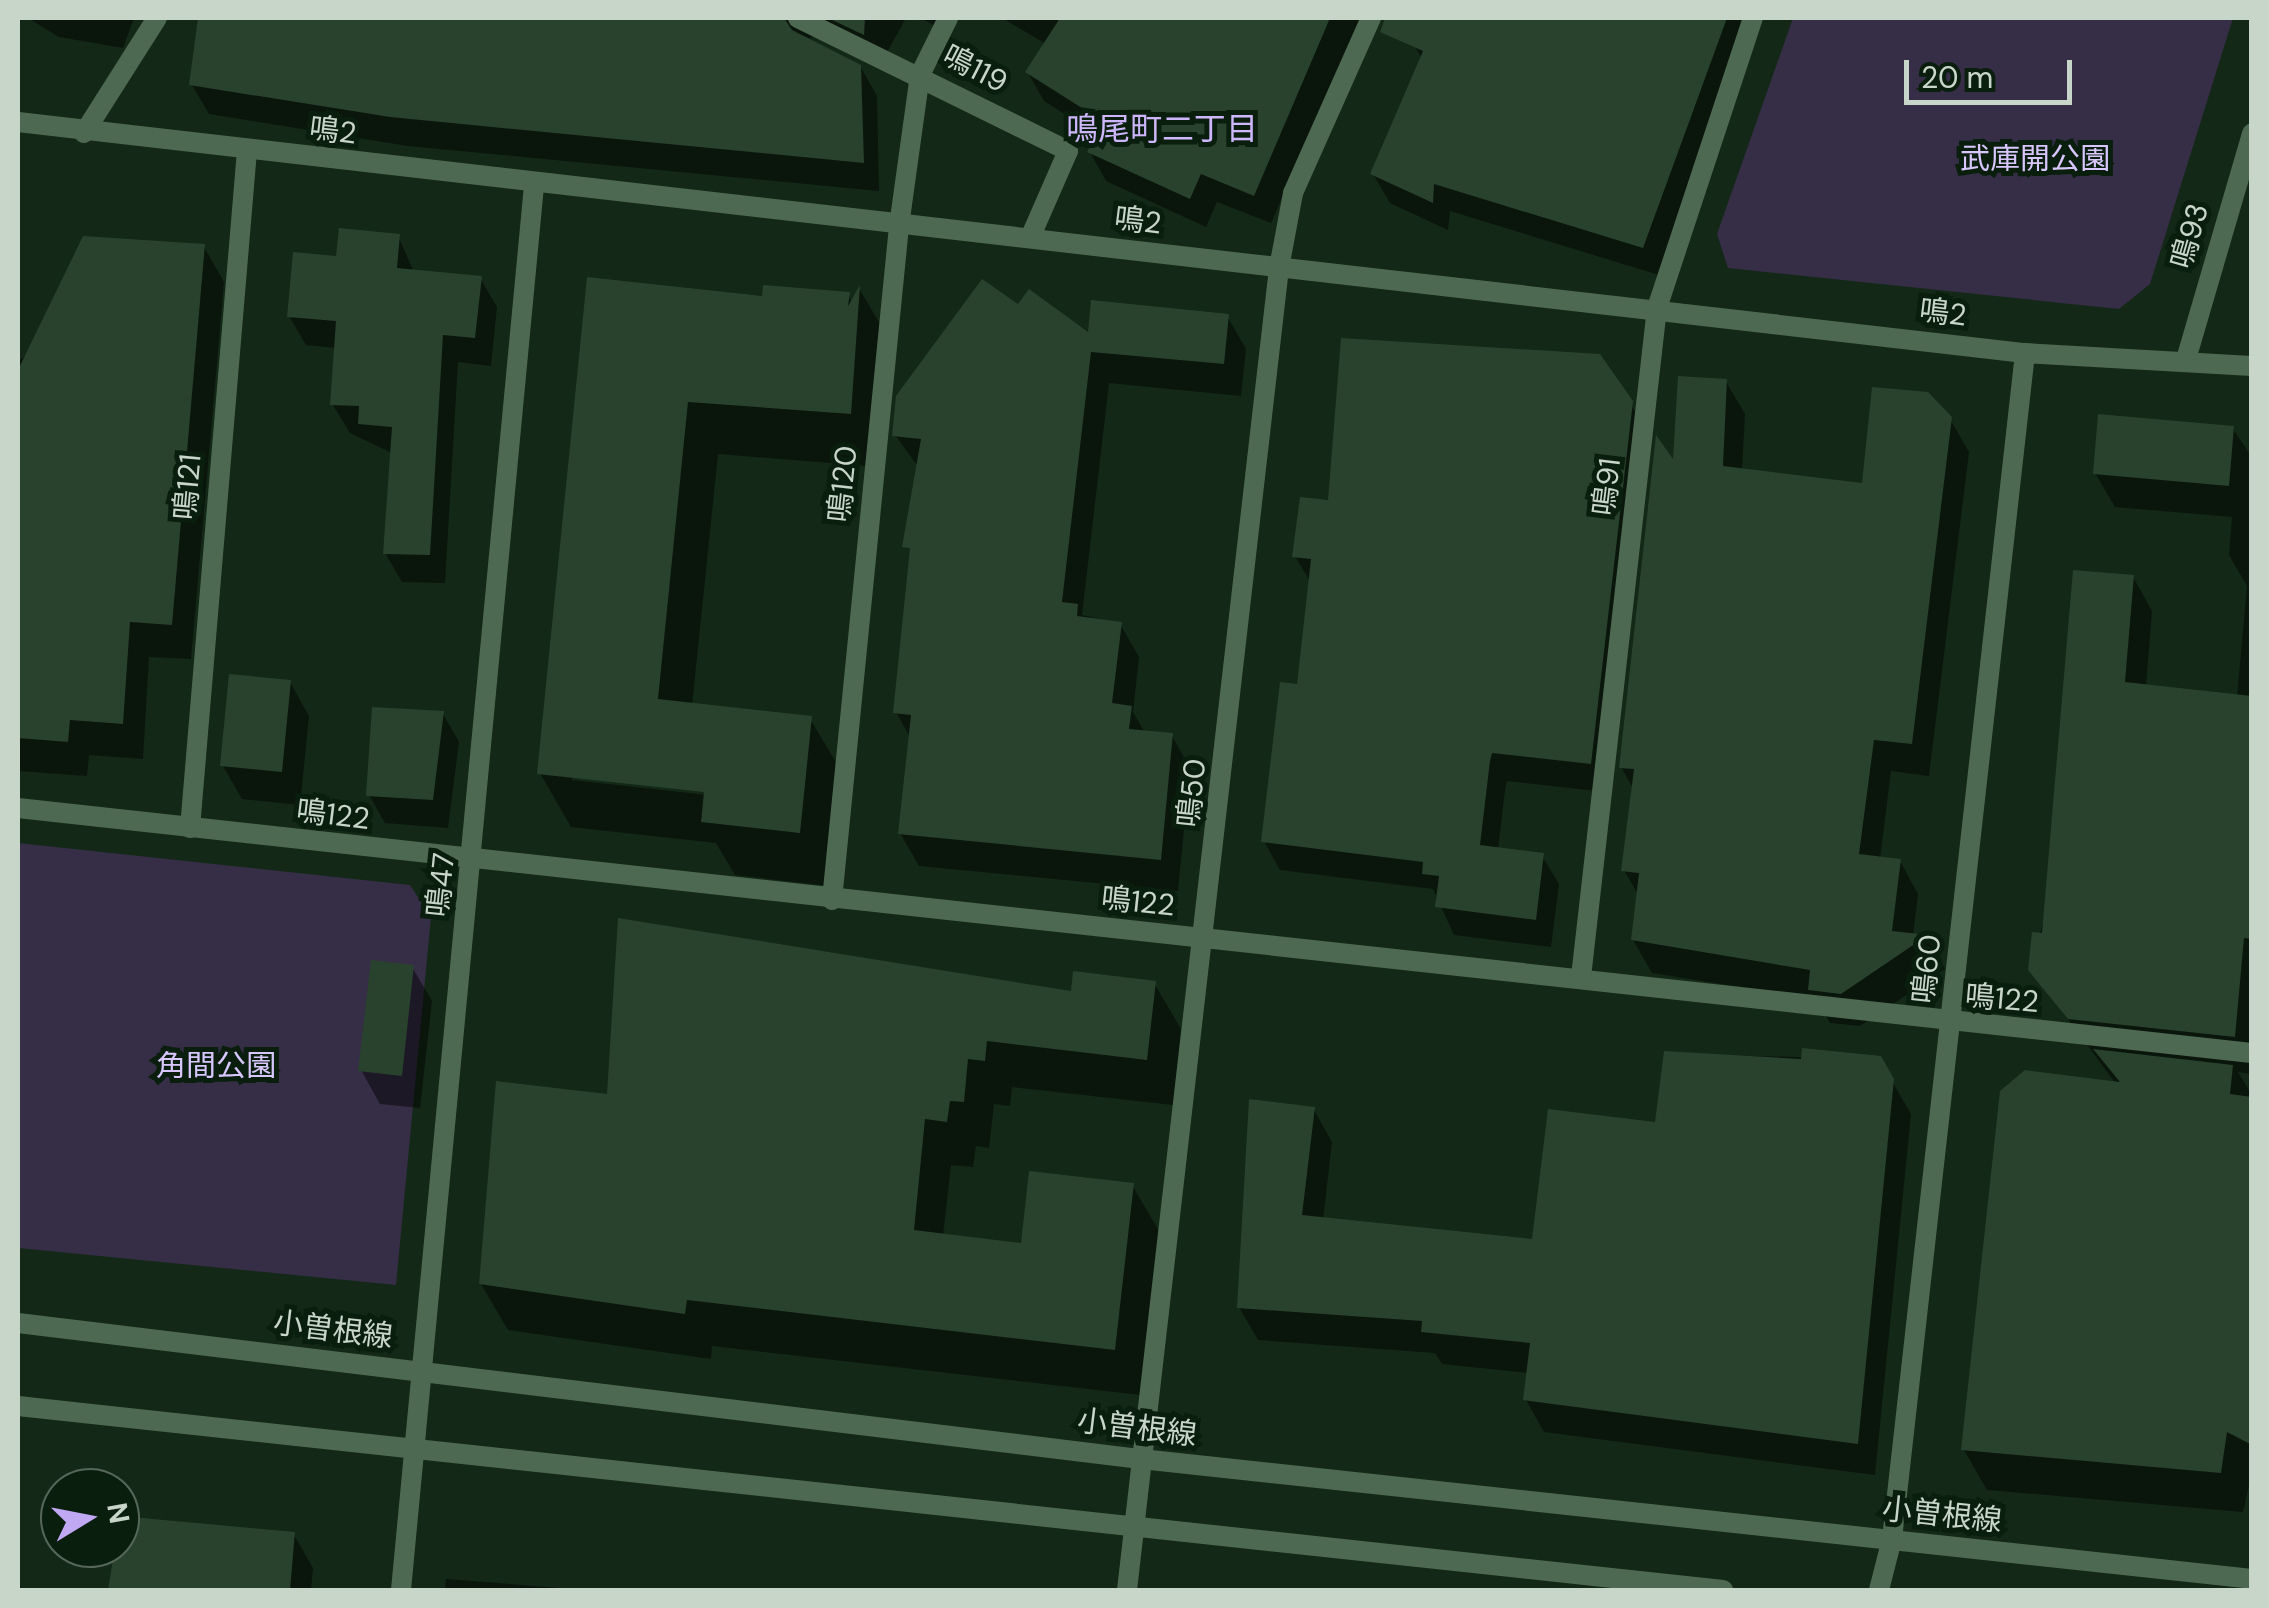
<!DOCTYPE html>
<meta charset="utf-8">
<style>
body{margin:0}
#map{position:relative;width:2269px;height:1608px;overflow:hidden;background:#132817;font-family:"DM Sans","Noto Sans JP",sans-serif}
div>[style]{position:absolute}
.green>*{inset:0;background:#362e46}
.shadow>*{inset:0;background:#0007}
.building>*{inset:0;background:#29422d}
.minor>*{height:20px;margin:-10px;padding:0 10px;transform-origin:10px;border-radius:10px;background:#4e6951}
.tertiary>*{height:20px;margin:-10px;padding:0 10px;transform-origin:10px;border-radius:10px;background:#4e6951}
span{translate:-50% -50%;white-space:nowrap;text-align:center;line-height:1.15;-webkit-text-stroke:10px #0a1e0e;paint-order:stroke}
.street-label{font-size:30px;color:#c8d5c9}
.park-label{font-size:30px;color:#d8c6fd}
.neighbourhood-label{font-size:32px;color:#cdb6fc}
.frame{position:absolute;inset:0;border:20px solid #c8d5c9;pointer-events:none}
.north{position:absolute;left:40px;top:1468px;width:100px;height:100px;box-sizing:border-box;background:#0a1e0e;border:2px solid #566759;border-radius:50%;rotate:80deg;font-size:28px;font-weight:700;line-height:40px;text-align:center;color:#c8d5c9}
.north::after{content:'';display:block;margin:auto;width:35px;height:45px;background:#c1a8f3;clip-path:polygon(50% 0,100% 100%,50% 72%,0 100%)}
.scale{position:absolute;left:1904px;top:60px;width:168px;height:45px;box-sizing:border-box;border:5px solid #c8d5c9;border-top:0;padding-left:12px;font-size:30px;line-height:35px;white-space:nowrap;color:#c8d5c9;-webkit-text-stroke:8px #0a1e0e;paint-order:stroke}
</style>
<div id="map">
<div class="green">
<i style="clip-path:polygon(1793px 18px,2233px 18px,2150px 284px,2119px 309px,1728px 268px,1717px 234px)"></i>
<i style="clip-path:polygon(18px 843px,410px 885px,431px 917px,396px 1285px,18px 1248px)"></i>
</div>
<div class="shadow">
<i style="clip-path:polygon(28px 18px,134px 18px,123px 48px,59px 37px)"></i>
<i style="clip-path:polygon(201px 18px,337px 19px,906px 18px,881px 63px,821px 33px,806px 40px,860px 66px,877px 96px,879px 191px,408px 146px,209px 114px,192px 85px)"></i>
<i style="clip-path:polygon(921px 18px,956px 18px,947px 33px)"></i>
<i style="clip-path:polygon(1002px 18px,1360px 18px,1271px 223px,1217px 202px,1206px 227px,1106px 181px,1090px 152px,1099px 136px,1044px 101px,1028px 73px,1046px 44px)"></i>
<i style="clip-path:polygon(1427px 18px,1750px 18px,1659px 275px,1450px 211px,1448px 230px,1390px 203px,1373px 174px,1422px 59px,1415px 46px)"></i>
<i style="clip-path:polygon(398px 236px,414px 272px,480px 278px,497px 307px,491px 366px,458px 362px,445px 583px,402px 582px,385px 553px,392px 453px,350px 433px,333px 405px,337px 348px,306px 345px,289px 316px,338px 259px)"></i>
<i style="clip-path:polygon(204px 247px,224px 282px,191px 659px,149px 657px,143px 759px,89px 755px,87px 776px,18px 771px,18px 361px)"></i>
<i style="clip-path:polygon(evenodd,589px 280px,765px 299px,848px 295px,853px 303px,860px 290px,890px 341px,880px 467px,718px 454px,692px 706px,810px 719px,842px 772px,830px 886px,735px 875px,716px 843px,571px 827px,540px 773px,589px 280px,572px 775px,717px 791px,716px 796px,572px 780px,572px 775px)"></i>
<i style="clip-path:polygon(1019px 308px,1090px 337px,1227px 316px,1246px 349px,1241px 396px,1109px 383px,1082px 615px,1120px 624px,1139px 657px,1133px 712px,1145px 733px,1172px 736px,1190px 768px,1178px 891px,919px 866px,900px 833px,911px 739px,896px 712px,919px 468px,895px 435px)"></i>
<i style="clip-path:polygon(1726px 382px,1745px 414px,1742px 470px,1864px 486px,1950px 419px,1969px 452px,1929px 776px,1891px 771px,1880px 859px,1900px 861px,1918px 894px,1913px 936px,1927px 938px,1945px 969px,1860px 1026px,1830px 1023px,1816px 999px,1652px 973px,1633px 940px,1639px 896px,1624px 870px,1634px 790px,1621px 767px,1675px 466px)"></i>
<i style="clip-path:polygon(1630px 403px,1647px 432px,1606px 792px,1507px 781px,1505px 790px,1498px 850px,1542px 856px,1559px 884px,1551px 947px,1454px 935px,1433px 889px,1280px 870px,1264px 841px,1299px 687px,1311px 583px,1295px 556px,1330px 503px)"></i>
<i style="clip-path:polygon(2232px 428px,2252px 457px,2252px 1074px,2238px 1072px,2252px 1095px,2252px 1472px,2243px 1512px,1987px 1490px,1964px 1450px,2116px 1084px,2031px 969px,2133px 577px,2152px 611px,2146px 686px,2237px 697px,2247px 586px,2229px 555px,2232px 517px,2115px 507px,2095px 473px)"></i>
<i style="clip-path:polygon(290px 682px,309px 716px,300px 805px,242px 799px,223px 766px)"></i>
<i style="clip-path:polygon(443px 714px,459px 742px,448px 828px,385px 823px,369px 795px)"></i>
<i style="clip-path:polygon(412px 967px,432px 1001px,420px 1108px,380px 1104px,361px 1070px)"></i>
<i style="clip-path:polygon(1154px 983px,1181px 1029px,1173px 1105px,1012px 1087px,1010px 1106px,994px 1104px,989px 1148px,976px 1146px,973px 1167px,951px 1165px,943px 1236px,1024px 1246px,1132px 1185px,1159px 1231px,1141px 1395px,712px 1346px,711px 1359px,508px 1330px,481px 1284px,609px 1097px)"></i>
<i style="clip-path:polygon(1667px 1054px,1879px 1059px,1911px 1114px,1875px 1475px,1544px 1432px,1526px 1400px,1529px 1373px,1442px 1364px,1435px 1353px,1258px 1340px,1239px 1307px,1314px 1110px,1332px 1142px,1323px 1220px,1534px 1242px,1658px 1125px)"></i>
<i style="clip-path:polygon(294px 1535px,313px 1568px,311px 1590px,111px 1590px,115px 1548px)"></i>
<i style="clip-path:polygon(446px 1579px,584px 1590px,445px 1590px)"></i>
</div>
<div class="building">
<i style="clip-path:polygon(198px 18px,784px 18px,792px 30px,861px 65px,864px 163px,390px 117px,189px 85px)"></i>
<i style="clip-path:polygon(828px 18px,865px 18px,864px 35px)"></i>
<i style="clip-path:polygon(1060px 18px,1330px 18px,1254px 196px,1201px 174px,1190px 199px,1087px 152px,1104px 122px,1025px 72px)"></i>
<i style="clip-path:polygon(1385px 18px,1727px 18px,1643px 248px,1434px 184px,1433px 203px,1370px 174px,1423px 51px,1380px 32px)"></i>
<i style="clip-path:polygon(339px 228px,400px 234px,397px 268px,482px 276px,475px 338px,443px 335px,430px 555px,383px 554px,392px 427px,358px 424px,359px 406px,330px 405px,336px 321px,287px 317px,293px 252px,336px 256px)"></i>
<i style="clip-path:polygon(83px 236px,205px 244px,172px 625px,130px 622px,123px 724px,70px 720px,68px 742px,18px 738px,18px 370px)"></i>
<i style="clip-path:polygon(587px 277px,762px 296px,763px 285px,850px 292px,848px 306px,860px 285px,851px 414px,688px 402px,658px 699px,812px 716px,800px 833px,701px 822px,704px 792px,537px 774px)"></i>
<i style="clip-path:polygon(982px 279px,1018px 304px,1029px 289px,1088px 332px,1091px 300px,1229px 314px,1224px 364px,1091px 352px,1062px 602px,1078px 604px,1077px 616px,1122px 622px,1112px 703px,1132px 706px,1129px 729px,1173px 733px,1161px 860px,898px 834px,911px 715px,893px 713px,910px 548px,902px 547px,921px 439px,892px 436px,896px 396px)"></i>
<i style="clip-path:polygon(1341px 338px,1600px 354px,1633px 401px,1591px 764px,1492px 753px,1490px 761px,1480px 845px,1544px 853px,1536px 920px,1435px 907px,1439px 876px,1422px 874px,1423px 862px,1261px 842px,1280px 682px,1297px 684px,1311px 559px,1292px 557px,1300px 497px,1328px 500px)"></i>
<i style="clip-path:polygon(1678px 376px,1727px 379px,1723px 466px,1862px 483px,1872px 387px,1928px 392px,1952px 417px,1912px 744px,1874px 740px,1859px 854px,1901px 859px,1892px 931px,1928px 935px,1841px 994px,1808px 990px,1810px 970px,1631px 940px,1639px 873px,1621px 871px,1634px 769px,1619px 768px,1656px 435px,1673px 459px)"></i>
<i style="clip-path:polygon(2098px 414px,2234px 426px,2229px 486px,2093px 474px)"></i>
<i style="clip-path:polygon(2073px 570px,2134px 575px,2125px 682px,2252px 696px,2252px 939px,2244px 938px,2235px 1037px,2068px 1019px,2028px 970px,2032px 932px,2042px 933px)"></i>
<i style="clip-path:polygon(229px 674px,291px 680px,282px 772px,220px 766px)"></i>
<i style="clip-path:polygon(372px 707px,444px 711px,433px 800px,366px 796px)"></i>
<i style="clip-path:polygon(618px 918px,1071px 991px,1073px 971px,1156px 981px,1147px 1060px,987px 1041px,985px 1061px,968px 1059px,964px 1102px,950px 1101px,947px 1122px,925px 1119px,914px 1230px,1021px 1243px,1029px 1171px,1134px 1183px,1115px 1350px,687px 1300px,685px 1314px,479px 1284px,496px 1081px,607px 1094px)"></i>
<i style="clip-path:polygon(371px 960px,414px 965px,402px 1076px,358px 1071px)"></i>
<i style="clip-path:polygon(1802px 1048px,1881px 1056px,1894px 1079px,1858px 1444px,1523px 1400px,1530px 1343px,1421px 1332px,1422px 1321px,1237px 1308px,1249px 1099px,1315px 1107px,1302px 1215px,1532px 1239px,1548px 1109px,1655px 1122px,1664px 1051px,1801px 1059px)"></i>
<i style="clip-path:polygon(2093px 1049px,2233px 1065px,2230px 1094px,2252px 1097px,2252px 1445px,2227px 1432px,2221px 1473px,1961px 1450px,2000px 1091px,2025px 1070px,2120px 1082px)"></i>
<i style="clip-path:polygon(120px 1516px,295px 1532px,290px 1590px,108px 1590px)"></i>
</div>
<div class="minor">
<i style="left:798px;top:18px;width:301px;rotate:26.2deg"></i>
<i style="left:1068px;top:151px;width:95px;rotate:113.6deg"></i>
<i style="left:18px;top:122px;width:2020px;rotate:6.57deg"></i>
<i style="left:2025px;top:353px;width:227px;rotate:3.3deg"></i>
<i style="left:84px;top:133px;width:136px;rotate:-57.6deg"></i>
<i style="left:18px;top:808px;width:2247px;rotate:6.26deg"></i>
<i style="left:190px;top:828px;width:679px;rotate:-85.19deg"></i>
<i style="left:832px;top:900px;width:677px;rotate:-84.32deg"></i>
<i style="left:899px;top:226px;width:152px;rotate:-82.1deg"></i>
<i style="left:920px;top:75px;width:64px;rotate:-63.8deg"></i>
<i style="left:1581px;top:977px;width:673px;rotate:-83.52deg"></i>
<i style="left:1657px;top:308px;width:305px;rotate:-71.7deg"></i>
<i style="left:401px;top:1590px;width:1411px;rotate:-84.59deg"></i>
<i style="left:1127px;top:1590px;width:1331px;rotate:-83.44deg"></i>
<i style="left:1279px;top:268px;width:76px;rotate:-79.4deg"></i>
<i style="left:1293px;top:193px;width:192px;rotate:-66deg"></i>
<i style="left:1879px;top:1590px;width:53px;rotate:-75.7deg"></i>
</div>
<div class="tertiary">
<i style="left:2187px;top:356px;width:232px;rotate:-73.7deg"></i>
<i style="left:18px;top:1323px;width:1131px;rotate:6.91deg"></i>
<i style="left:1141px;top:1459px;width:1117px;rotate:6.16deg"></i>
<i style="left:18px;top:1406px;width:1715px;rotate:6.16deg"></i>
<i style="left:1892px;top:1539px;width:1193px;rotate:-83.6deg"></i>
</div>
<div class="street-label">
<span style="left:975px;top:69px;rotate:27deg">鳴119</span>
<span style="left:333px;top:131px;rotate:7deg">鳴2</span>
<span style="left:1138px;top:221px;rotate:7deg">鳴2</span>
<span style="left:2190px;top:236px;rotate:-74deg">鳴93</span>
<span style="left:1943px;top:313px;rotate:7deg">鳴2</span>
<span style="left:843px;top:484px;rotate:-84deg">鳴120</span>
<span style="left:188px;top:487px;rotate:-85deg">鳴121</span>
<span style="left:1607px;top:487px;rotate:-83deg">鳴91</span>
<span style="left:1192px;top:793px;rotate:-84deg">鳴50</span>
<span style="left:333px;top:815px;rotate:7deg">鳴122</span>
<span style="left:441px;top:885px;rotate:-84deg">鳴47</span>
<span style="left:1138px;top:902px;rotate:6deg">鳴122</span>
<span style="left:1927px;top:969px;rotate:-84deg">鳴60</span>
<span style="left:2002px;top:999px;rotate:5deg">鳴122</span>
<span style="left:333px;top:1330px;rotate:7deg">小曽根線</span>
<span style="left:1137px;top:1428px;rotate:7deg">小曽根線</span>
<span style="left:1942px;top:1515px;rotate:6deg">小曽根線</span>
</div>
<div class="park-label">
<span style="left:2035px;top:159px">武庫開公園</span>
<span style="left:216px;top:1066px">角間公園</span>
</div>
<div class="neighbourhood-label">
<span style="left:1162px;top:129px">鳴尾町二丁目</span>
</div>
<div class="frame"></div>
<div class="north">N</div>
<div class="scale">20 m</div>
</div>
